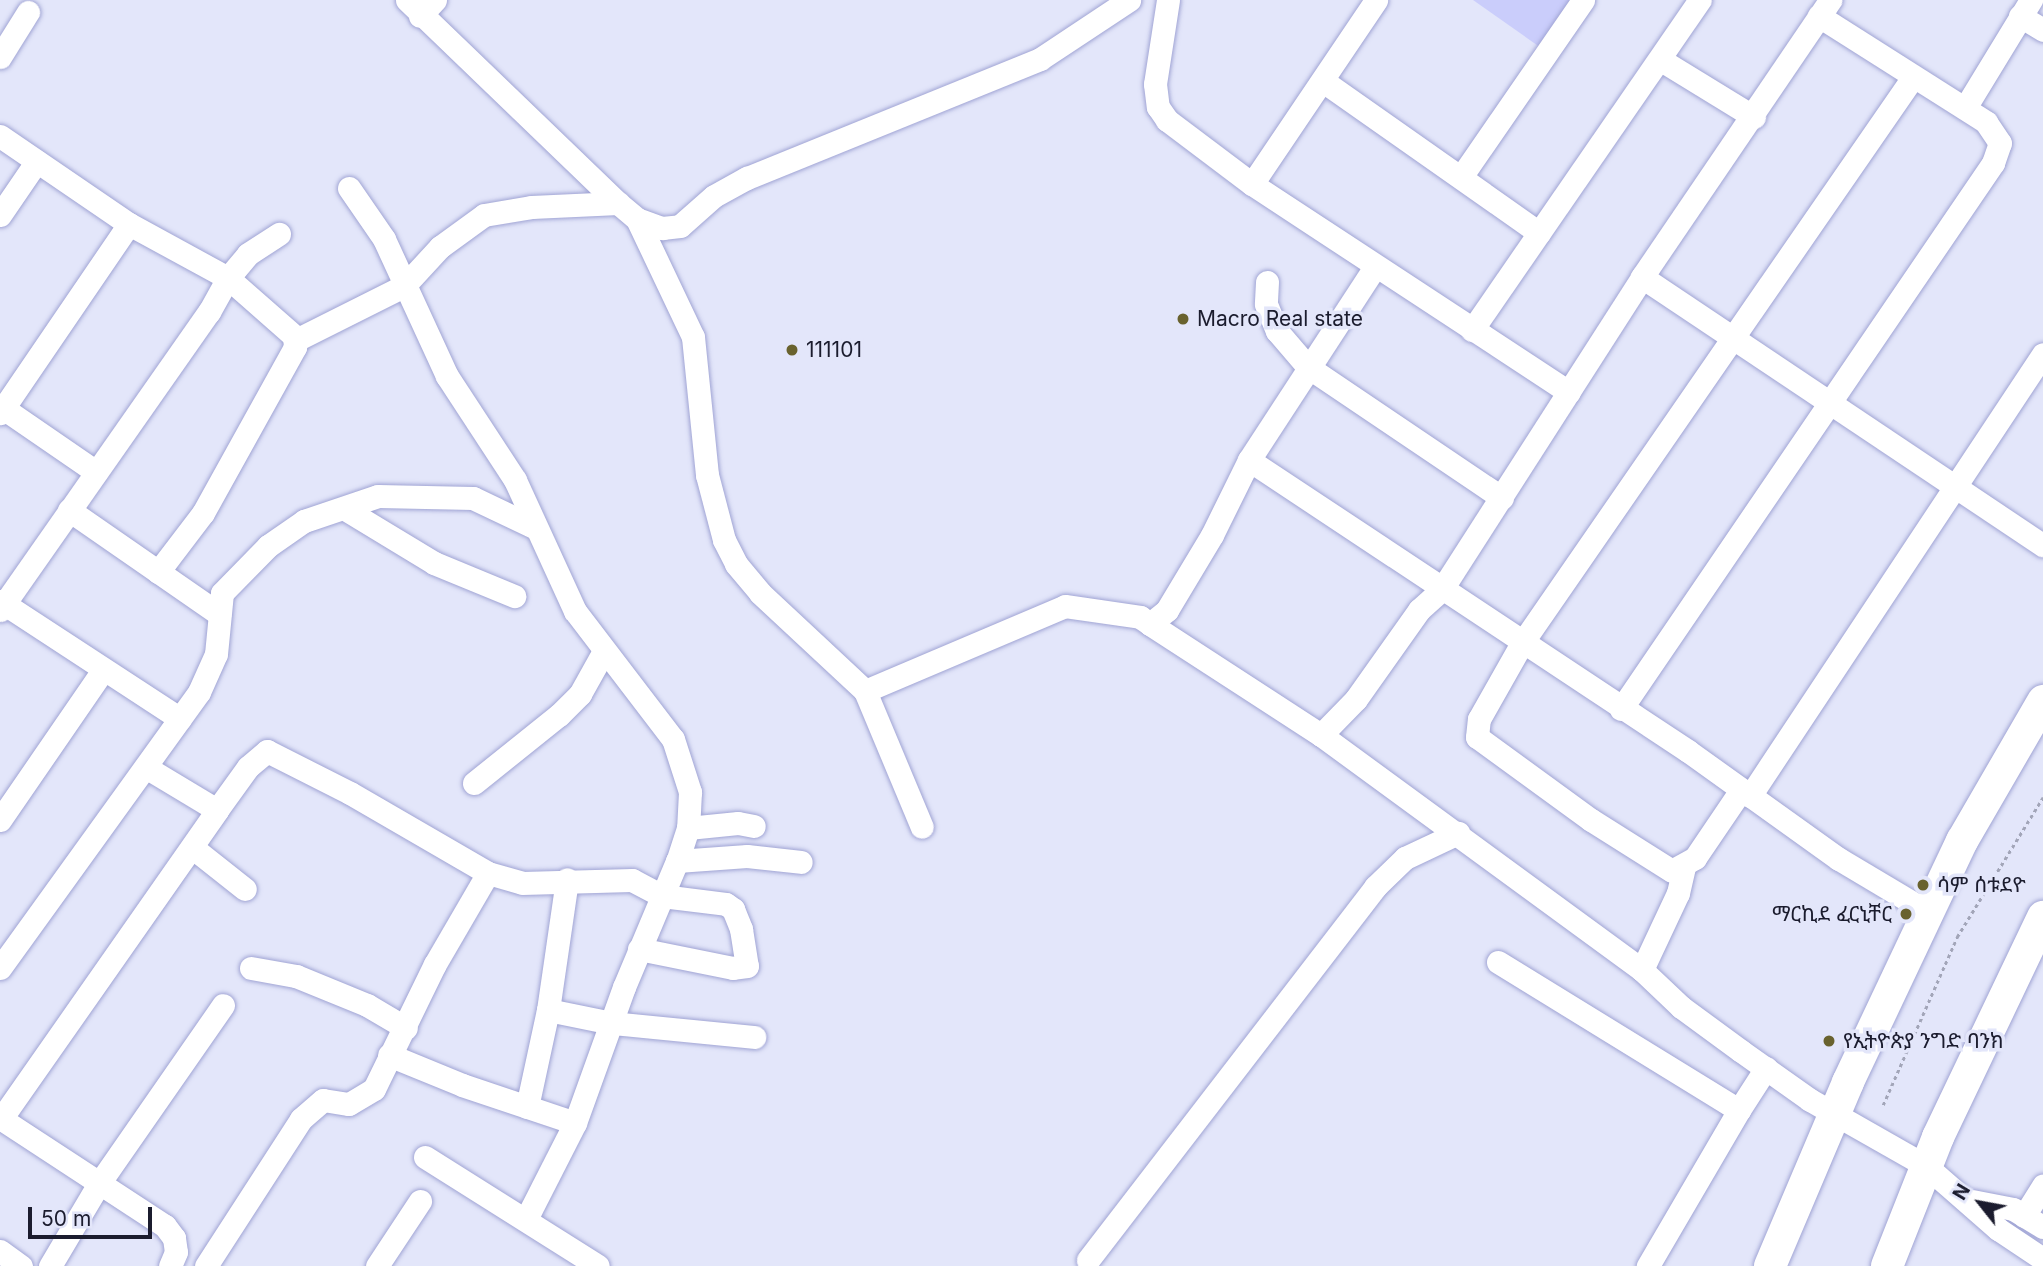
<!DOCTYPE html>
<meta charset="utf-8">
<style>
body{margin:0}
#map{position:relative;width:2043px;height:1266px;overflow:hidden;background:#e3e6fa;font-family:Inter,"Noto Sans Ethiopic",sans-serif}
div>[style]{position:absolute}
.green>*{inset:0;background:#cacdfb}
.path>*{height:2.5px;margin-top:-1.25px;transform-origin:0;background:repeating-linear-gradient(90deg,#a2a5b8 0 3.5px,transparent 0 7px)}
.roads{filter:drop-shadow(0 0 2px #a0a4d4) drop-shadow(0 0 2px #a0a4d4)}
.minor>*{height:23px;margin:-11.5px;padding:0 11.5px;transform-origin:11.5px;border-radius:11.5px;background:#fff}
.highway>*{height:32px;margin:-16px;padding:0 16px;transform-origin:16px;border-radius:16px;background:#fff}
.dots>*{width:19px;height:19px;translate:-50% -50%;box-sizing:border-box;border:4px solid #e3e6fa;border-radius:50%}
span{translate:-50% -50%;white-space:nowrap;text-align:center;line-height:1.15;-webkit-text-stroke:7px #e3e6fa;paint-order:stroke}
.poi-label{font-size:21px;color:#1b1c2e}
.left{translate:0 -50%;text-align:left}
.right{translate:-100% -50%;text-align:right}
.north{position:absolute;left:1945px;top:1168px;width:70px;height:70px;-webkit-text-stroke:5px #e3e6fa;paint-order:stroke;rotate:301deg;font-size:19px;font-weight:700;line-height:28px;text-align:center;color:#1b1c2e}
.north::after{content:'';display:block;margin:auto;width:24px;height:32px;background:#1b1c2e;clip-path:polygon(50% 0,100% 100%,50% 72%,0 100%)}
.scale{position:absolute;left:28px;top:1207px;width:124px;height:32px;box-sizing:border-box;border:4px solid #1b1c2e;border-top:0;padding-left:9px;font-size:21px;line-height:24px;white-space:nowrap;color:#1b1c2e;-webkit-text-stroke:5px #e3e6fa;paint-order:stroke}
</style>
<div id="map">
<div class="green">
<i style="clip-path:polygon(1473px 0,1579px 0,1544px 50px)"></i>
</div>
<div class="path">
<i style="left:1883px;top:1105px;width:184px;rotate:-66.2deg"></i>
<i style="left:1957px;top:937px;width:164px;rotate:-58.4deg"></i>
</div>
<div class="roads">
<div class="minor">
<i style="left:407px;top:0;width:293px;rotate:43.9deg"></i>
<i style="left:618px;top:203px;width:25px;rotate:40deg"></i>
<i style="left:637px;top:219px;width:27px;rotate:20deg"></i>
<i style="left:662px;top:228px;width:18px;rotate:-6deg"></i>
<i style="left:680px;top:226px;width:45px;rotate:-41.4deg"></i>
<i style="left:714px;top:196px;width:38px;rotate:-29deg"></i>
<i style="left:747px;top:178px;width:316px;rotate:-22.1deg"></i>
<i style="left:1040px;top:59px;width:107px;rotate:-33.5deg"></i>
<i style="left:1168px;top:0;width:85px;rotate:98.8deg"></i>
<i style="left:1155px;top:84px;width:23px;rotate:83deg"></i>
<i style="left:1158px;top:107px;width:16px;rotate:55deg"></i>
<i style="left:1167px;top:120px;width:106px;rotate:37deg"></i>
<i style="left:1252px;top:184px;width:379px;rotate:33.3deg"></i>
<i style="left:420px;top:16px;width:22px;rotate:-47deg"></i>
<i style="left:2020px;top:16px;width:27px;rotate:31deg"></i>
<i style="left:0;top:57px;width:53px;rotate:-58.1deg"></i>
<i style="left:1661px;top:60px;width:109px;rotate:31.5deg"></i>
<i style="left:1323px;top:81px;width:264px;rotate:35.1deg"></i>
<i style="left:1965px;top:108px;width:127px;rotate:-58.6deg"></i>
<i style="left:0;top:136px;width:156px;rotate:34.3deg"></i>
<i style="left:129px;top:224px;width:229px;rotate:124.3deg"></i>
<i style="left:1461px;top:177px;width:215px;rotate:-55.4deg"></i>
<i style="left:1252px;top:184px;width:222px;rotate:-56deg"></i>
<i style="left:349px;top:188px;width:62px;rotate:55.5deg"></i>
<i style="left:384px;top:239px;width:151px;rotate:65.3deg"></i>
<i style="left:447px;top:376px;width:124px;rotate:56.8deg"></i>
<i style="left:515px;top:480px;width:144px;rotate:65.4deg"></i>
<i style="left:575px;top:611px;width:161px;rotate:52.6deg"></i>
<i style="left:673px;top:739px;width:56px;rotate:72.2deg"></i>
<i style="left:690px;top:792px;width:36px;rotate:93deg"></i>
<i style="left:688px;top:828px;width:35px;rotate:108deg"></i>
<i style="left:677px;top:861px;width:137px;rotate:112.8deg"></i>
<i style="left:624px;top:987px;width:145px;rotate:109.8deg"></i>
<i style="left:575px;top:1123px;width:108px;rotate:117deg"></i>
<i style="left:0;top:215px;width:65px;rotate:-55.6deg"></i>
<i style="left:637px;top:219px;width:131px;rotate:64.6deg"></i>
<i style="left:693px;top:337px;width:139px;rotate:84.2deg"></i>
<i style="left:707px;top:475px;width:67px;rotate:75.3deg"></i>
<i style="left:724px;top:540px;width:27px;rotate:63deg"></i>
<i style="left:736px;top:564px;width:38px;rotate:50deg"></i>
<i style="left:760px;top:593px;width:144px;rotate:43deg"></i>
<i style="left:865px;top:691px;width:147px;rotate:67.3deg"></i>
<i style="left:1642px;top:277px;width:482px;rotate:33.8deg"></i>
<i style="left:1267px;top:282px;width:22px;rotate:93deg"></i>
<i style="left:1266px;top:304px;width:29px;rotate:68deg"></i>
<i style="left:1277px;top:331px;width:48px;rotate:49.3deg"></i>
<i style="left:1308px;top:367px;width:234px;rotate:34deg"></i>
<i style="left:1472px;top:330px;width:401px;rotate:-55.4deg"></i>
<i style="left:296px;top:340px;width:121px;rotate:-26.6deg"></i>
<i style="left:404px;top:286px;width:53px;rotate:-47.3deg"></i>
<i style="left:440px;top:247px;width:54px;rotate:-36deg"></i>
<i style="left:484px;top:215px;width:49px;rotate:-9.5deg"></i>
<i style="left:532px;top:207px;width:86px;rotate:-2.7deg"></i>
<i style="left:3px;top:408px;width:113px;rotate:34.5deg"></i>
<i style="left:1249px;top:460px;width:527px;rotate:33.54deg"></i>
<i style="left:1688px;top:751px;width:186px;rotate:35.6deg"></i>
<i style="left:1839px;top:859px;width:104px;rotate:30.8deg"></i>
<i style="left:345px;top:509px;width:104px;rotate:31.2deg"></i>
<i style="left:434px;top:563px;width:87px;rotate:22.4deg"></i>
<i style="left:69px;top:510px;width:183px;rotate:34.7deg"></i>
<i style="left:158px;top:572px;width:74px;rotate:-52.7deg"></i>
<i style="left:203px;top:513px;width:190px;rotate:-61deg"></i>
<i style="left:295px;top:347px;width:11px;rotate:-95deg"></i>
<i style="left:294px;top:336px;width:88px;rotate:-138.7deg"></i>
<i style="left:228px;top:278px;width:31px;rotate:-50deg"></i>
<i style="left:248px;top:254px;width:37px;rotate:-33deg"></i>
<i style="left:0;top:601px;width:215px;rotate:33.2deg"></i>
<i style="left:0;top:610px;width:364px;rotate:-55deg"></i>
<i style="left:209px;top:312px;width:39px;rotate:-61deg"></i>
<i style="left:228px;top:278px;width:113px;rotate:-151.4deg"></i>
<i style="left:1150px;top:624px;width:204px;rotate:33deg"></i>
<i style="left:1321px;top:735px;width:398px;rotate:36.2deg"></i>
<i style="left:865px;top:691px;width:217px;rotate:-23deg"></i>
<i style="left:1065px;top:606px;width:76px;rotate:8.3deg"></i>
<i style="left:1140px;top:617px;width:12px;rotate:35deg"></i>
<i style="left:1150px;top:624px;width:22px;rotate:-39deg"></i>
<i style="left:1167px;top:610px;width:87px;rotate:-59deg"></i>
<i style="left:1212px;top:535px;width:84px;rotate:-63.7deg"></i>
<i style="left:1249px;top:460px;width:230px;rotate:-56.9deg"></i>
<i style="left:1621px;top:709px;width:661px;rotate:-55.73deg"></i>
<i style="left:1993px;top:163px;width:21px;rotate:-71deg"></i>
<i style="left:2000px;top:143px;width:25px;rotate:-124deg"></i>
<i style="left:1986px;top:122px;width:198px;rotate:-147.6deg"></i>
<i style="left:1321px;top:735px;width:50px;rotate:-45.8deg"></i>
<i style="left:1356px;top:699px;width:109px;rotate:-54.7deg"></i>
<i style="left:1419px;top:610px;width:31px;rotate:-42deg"></i>
<i style="left:1442px;top:589px;width:371px;rotate:-57.3deg"></i>
<i style="left:1642px;top:277px;width:335px;rotate:-55.8deg"></i>
<i style="left:474px;top:783px;width:109px;rotate:-38.7deg"></i>
<i style="left:559px;top:715px;width:30px;rotate:-45deg"></i>
<i style="left:580px;top:694px;width:49px;rotate:-60.8deg"></i>
<i style="left:1741px;top:790px;width:82px;rotate:124.1deg"></i>
<i style="left:1695px;top:858px;width:26px;rotate:151deg"></i>
<i style="left:1672px;top:871px;width:96px;rotate:-147.8deg"></i>
<i style="left:1591px;top:820px;width:141px;rotate:-143.9deg"></i>
<i style="left:1477px;top:737px;width:18px;rotate:-84deg"></i>
<i style="left:1479px;top:719px;width:87px;rotate:-60.5deg"></i>
<i style="left:1522px;top:643px;width:688px;rotate:-55.36deg"></i>
<i style="left:1750px;top:796px;width:530px;rotate:-56.46deg"></i>
<i style="left:217px;top:810px;width:53px;rotate:-54.2deg"></i>
<i style="left:248px;top:767px;width:25px;rotate:-40deg"></i>
<i style="left:267px;top:751px;width:93px;rotate:26.8deg"></i>
<i style="left:350px;top:793px;width:160px;rotate:30.1deg"></i>
<i style="left:488px;top:873px;width:35px;rotate:16deg"></i>
<i style="left:522px;top:883px;width:110px;rotate:-1.6deg"></i>
<i style="left:632px;top:880px;width:34px;rotate:28deg"></i>
<i style="left:662px;top:896px;width:64px;rotate:7.1deg"></i>
<i style="left:726px;top:904px;width:9px;rotate:36deg"></i>
<i style="left:733px;top:909px;width:22px;rotate:68deg"></i>
<i style="left:741px;top:929px;width:37px;rotate:81deg"></i>
<i style="left:747px;top:966px;width:14px;rotate:172deg"></i>
<i style="left:733px;top:968px;width:96px;rotate:-168.6deg"></i>
<i style="left:0;top:820px;width:182px;rotate:-55.5deg"></i>
<i style="left:688px;top:828px;width:50px;rotate:-5.7deg"></i>
<i style="left:738px;top:823px;width:16px;rotate:11deg"></i>
<i style="left:193px;top:848px;width:66px;rotate:38.3deg"></i>
<i style="left:677px;top:861px;width:70px;rotate:-4.1deg"></i>
<i style="left:747px;top:856px;width:54px;rotate:6.3deg"></i>
<i style="left:1684px;top:867px;width:27px;rotate:103deg"></i>
<i style="left:1678px;top:893px;width:85px;rotate:115.1deg"></i>
<i style="left:1642px;top:970px;width:54px;rotate:43.5deg"></i>
<i style="left:1681px;top:1007px;width:74px;rotate:36.3deg"></i>
<i style="left:1741px;top:1051px;width:85px;rotate:35.4deg"></i>
<i style="left:1810px;top:1100px;width:133px;rotate:29.6deg"></i>
<i style="left:1926px;top:1166px;width:96px;rotate:41.2deg"></i>
<i style="left:1998px;top:1229px;width:54px;rotate:33.7deg"></i>
<i style="left:1498px;top:962px;width:283px;rotate:31.6deg"></i>
<i style="left:1739px;top:1110px;width:181px;rotate:120.3deg"></i>
<i style="left:0;top:968px;width:340px;rotate:-54.2deg"></i>
<i style="left:199px;top:692px;width:42px;rotate:-65.9deg"></i>
<i style="left:216px;top:654px;width:61px;rotate:-84.4deg"></i>
<i style="left:222px;top:593px;width:66px;rotate:-45.6deg"></i>
<i style="left:268px;top:546px;width:44px;rotate:-34.8deg"></i>
<i style="left:304px;top:521px;width:78px;rotate:-18.7deg"></i>
<i style="left:378px;top:496px;width:95px;rotate:1.2deg"></i>
<i style="left:473px;top:498px;width:70px;rotate:25.5deg"></i>
<i style="left:251px;top:968px;width:46px;rotate:10.1deg"></i>
<i style="left:296px;top:976px;width:77px;rotate:22.2deg"></i>
<i style="left:367px;top:1005px;width:45px;rotate:30.5deg"></i>
<i style="left:548px;top:1010px;width:65px;rotate:11.5deg"></i>
<i style="left:612px;top:1023px;width:143px;rotate:5.6deg"></i>
<i style="left:389px;top:1055px;width:79px;rotate:22.3deg"></i>
<i style="left:462px;top:1085px;width:119px;rotate:18.6deg"></i>
<i style="left:527px;top:1107px;width:99px;rotate:-77.8deg"></i>
<i style="left:548px;top:1010px;width:132px;rotate:-81.7deg"></i>
<i style="left:1739px;top:1110px;width:50px;rotate:-57.3deg"></i>
<i style="left:0;top:1118px;width:197px;rotate:33.2deg"></i>
<i style="left:165px;top:1226px;width:15px;rotate:53deg"></i>
<i style="left:174px;top:1238px;width:14px;rotate:82deg"></i>
<i style="left:176px;top:1252px;width:15px;rotate:113deg"></i>
<i style="left:1px;top:1119px;width:377px;rotate:-55deg"></i>
<i style="left:217px;top:810px;width:82px;rotate:-149deg"></i>
<i style="left:425px;top:1157px;width:204px;rotate:32.2deg"></i>
<i style="left:1972px;top:1201px;width:42px;rotate:11deg"></i>
<i style="left:2013px;top:1209px;width:35px;rotate:31deg"></i>
<i style="left:2024px;top:1216px;width:36px;rotate:-58deg"></i>
<i style="left:0;top:1251px;width:26px;rotate:36deg"></i>
<i style="left:1088px;top:1260px;width:471px;rotate:-52.4deg"></i>
<i style="left:1375px;top:887px;width:42px;rotate:-44deg"></i>
<i style="left:1405px;top:858px;width:59px;rotate:-25.3deg"></i>
<i style="left:50px;top:1266px;width:94px;rotate:-59.3deg"></i>
<i style="left:98px;top:1185px;width:219px;rotate:-55.2deg"></i>
<i style="left:206px;top:1266px;width:175px;rotate:-57.1deg"></i>
<i style="left:301px;top:1119px;width:29px;rotate:-41deg"></i>
<i style="left:323px;top:1100px;width:26px;rotate:9deg"></i>
<i style="left:349px;top:1104px;width:29px;rotate:-31deg"></i>
<i style="left:374px;top:1089px;width:139px;rotate:-64deg"></i>
<i style="left:435px;top:964px;width:105px;rotate:-59.8deg"></i>
<i style="left:377px;top:1266px;width:78px;rotate:-56.5deg"></i>
</div>
<div class="highway">
<i style="left:1770px;top:1266px;width:200px;rotate:-67deg"></i>
<i style="left:1848px;top:1082px;width:267px;rotate:-64.7deg"></i>
<i style="left:1962px;top:841px;width:162px;rotate:-59.9deg"></i>
<i style="left:1887px;top:1266px;width:139px;rotate:-68.4deg"></i>
<i style="left:1938px;top:1137px;width:244px;rotate:-64.5deg"></i>
</div>
</div>
<div class="dots">
<i style="left:1183px;top:319px;background:#69622e"></i>
<i style="left:792px;top:350px;background:#69622e"></i>
<i style="left:1923px;top:885px;background:#69622e"></i>
<i style="left:1906px;top:914px;background:#69622e"></i>
<i style="left:1829px;top:1041px;background:#69622e"></i>
</div>
<div class="poi-label">
<span class="left" style="left:1197px;top:319px">Macro Real state</span>
<span class="left" style="left:806px;top:350px">111101</span>
<span class="left" style="left:1937px;top:885px">ሳም ሰቱደዮ</span>
<span class="right" style="left:1892px;top:914px">ማርኪደ ፈርኒቸር</span>
<span class="left" style="left:1843px;top:1041px">የኢትዮጵያ ንግድ ባንክ</span>
</div>
<div class="north">N</div>
<div class="scale">50 m</div>
</div>
